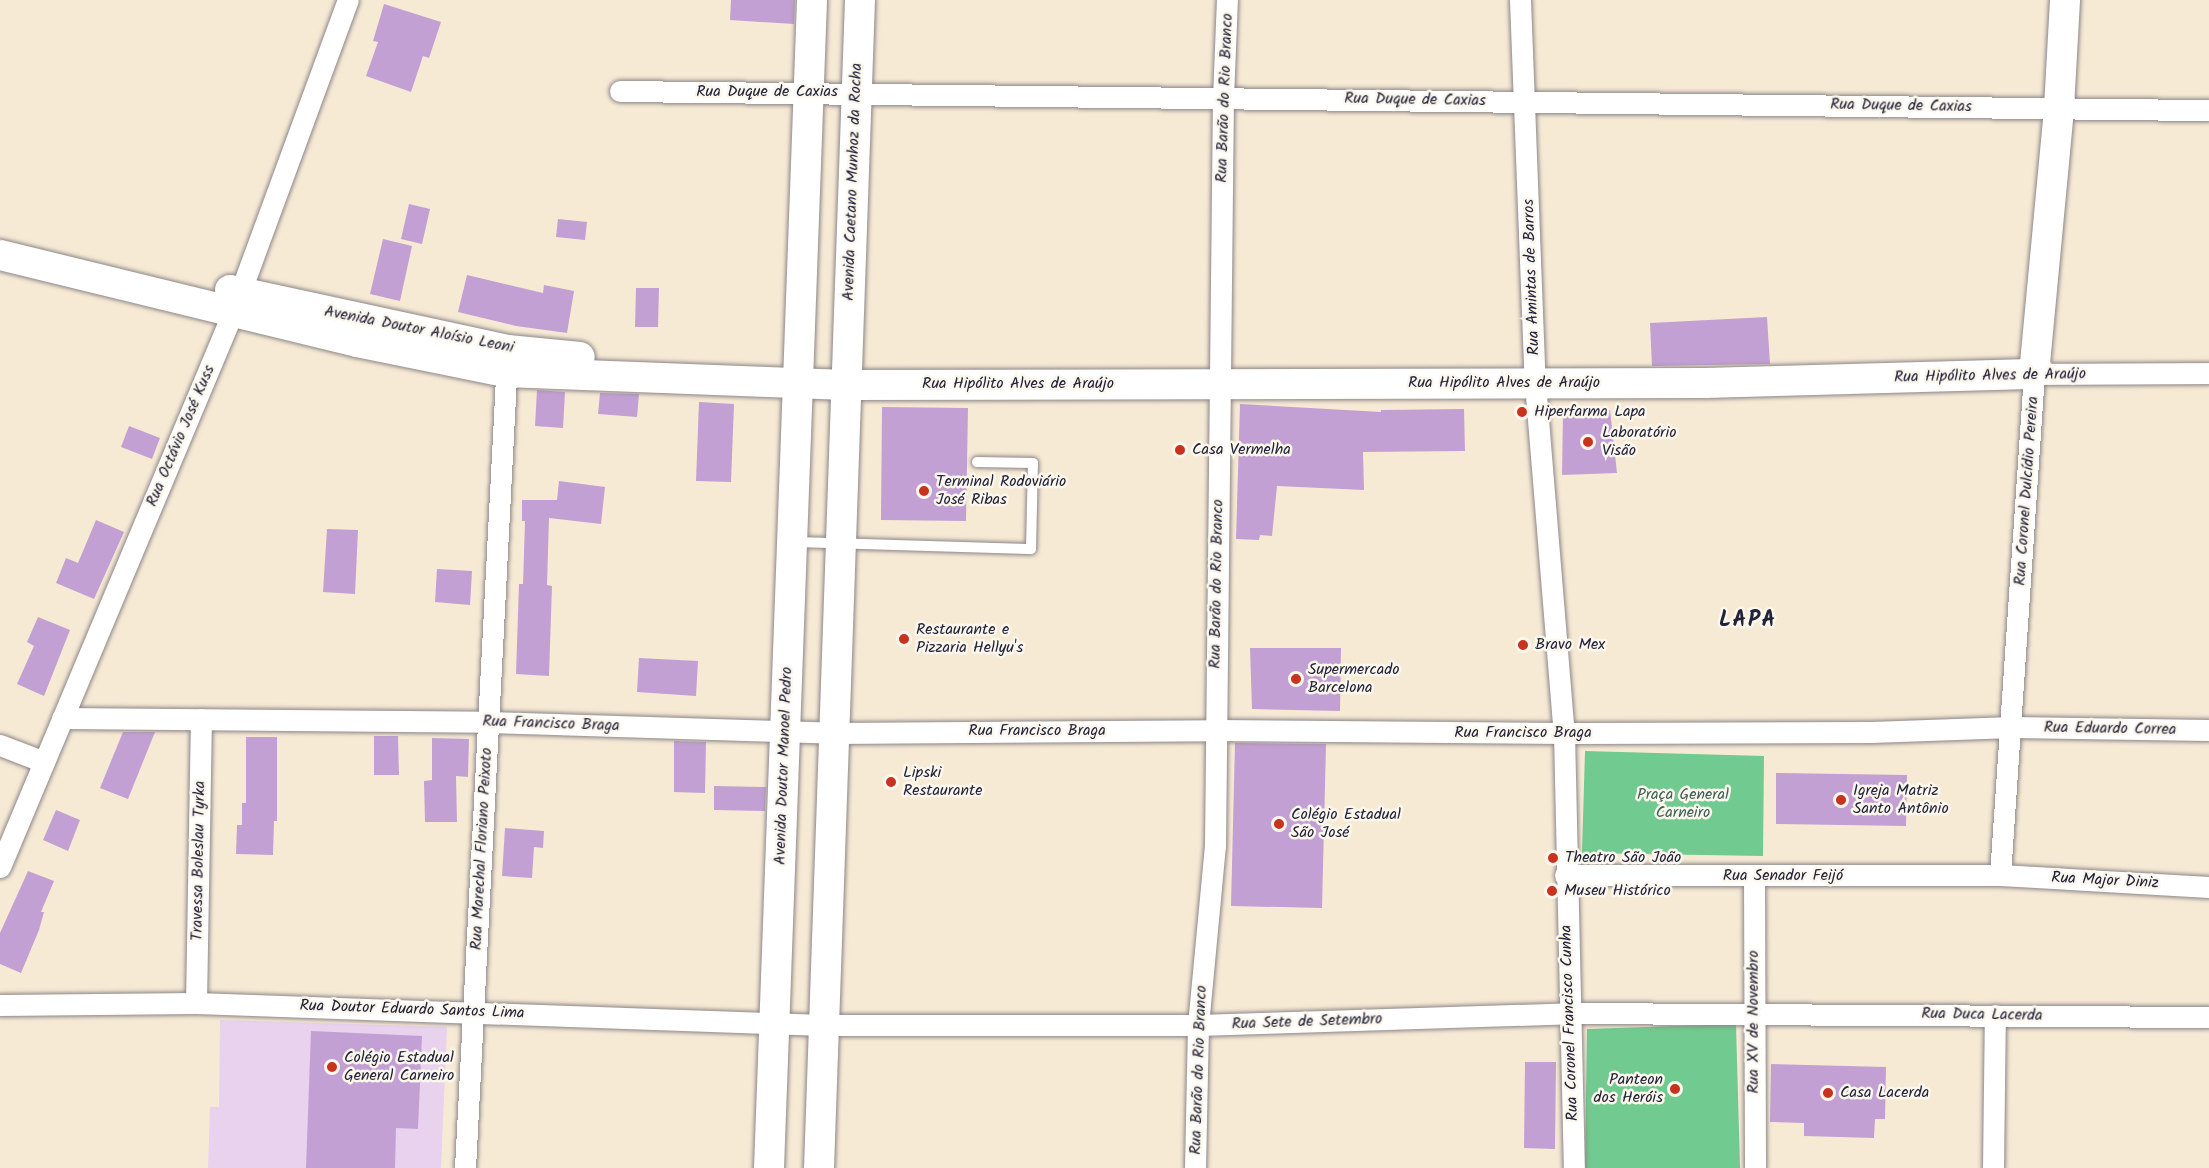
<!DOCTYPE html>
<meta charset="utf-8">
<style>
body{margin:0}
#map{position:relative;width:2209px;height:1168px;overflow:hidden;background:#f7ead5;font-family:Kalam,sans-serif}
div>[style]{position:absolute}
.built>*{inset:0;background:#e8d2ee}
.green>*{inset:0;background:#71ca8f}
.building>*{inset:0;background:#c2a0d3}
.roads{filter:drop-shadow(0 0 2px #8c8688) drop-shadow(0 0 2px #8c8688)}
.lane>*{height:10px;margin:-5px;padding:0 5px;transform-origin:5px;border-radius:5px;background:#fff}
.street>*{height:21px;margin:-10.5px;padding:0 10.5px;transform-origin:10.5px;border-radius:10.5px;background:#fff}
.secondary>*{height:30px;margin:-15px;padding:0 15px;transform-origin:15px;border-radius:15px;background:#fff}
.dots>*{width:16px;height:16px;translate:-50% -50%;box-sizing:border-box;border:3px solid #fbf7ec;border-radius:50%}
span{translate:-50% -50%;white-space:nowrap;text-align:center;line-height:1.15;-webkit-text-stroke:5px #fbf7ec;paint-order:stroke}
.street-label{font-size:16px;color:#22223b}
.poi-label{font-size:16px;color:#22223b}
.left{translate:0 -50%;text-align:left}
.right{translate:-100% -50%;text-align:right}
.park-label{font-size:16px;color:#3e5d58}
.district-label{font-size:22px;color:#22223b;font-weight:700;letter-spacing:1.5px}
</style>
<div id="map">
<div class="built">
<i style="clip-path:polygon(220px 1020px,447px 1027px,441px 1168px,208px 1168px,210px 1107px,219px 1107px)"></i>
</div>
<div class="green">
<i style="clip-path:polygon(1585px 751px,1764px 756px,1763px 856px,1582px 853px)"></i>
<i style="clip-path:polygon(1736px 1024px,1740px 1168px,1585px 1168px,1587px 1029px)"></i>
</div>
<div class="building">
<i style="clip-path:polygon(731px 0,795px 0,794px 24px,730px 20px)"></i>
<i style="clip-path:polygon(384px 4px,441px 22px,429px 58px,423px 56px,411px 92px,366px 76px,378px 42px,373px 41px)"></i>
<i style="clip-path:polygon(409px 204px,430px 209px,422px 244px,401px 239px)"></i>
<i style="clip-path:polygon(558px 219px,587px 222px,585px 240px,556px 237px)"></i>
<i style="clip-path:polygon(383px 239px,412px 246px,400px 301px,370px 294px)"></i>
<i style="clip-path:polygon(467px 275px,543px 293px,544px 285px,574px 291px,567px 333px,516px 326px,458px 312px)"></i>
<i style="clip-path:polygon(636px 288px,659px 288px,658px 327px,635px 327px)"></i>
<i style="clip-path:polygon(1767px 317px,1770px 364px,1652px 366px,1650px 323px)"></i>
<i style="clip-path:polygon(537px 390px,565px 392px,563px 428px,535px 426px)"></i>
<i style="clip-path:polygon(600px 393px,639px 394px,637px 417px,598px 414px)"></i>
<i style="clip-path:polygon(699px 402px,734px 404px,731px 482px,696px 481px)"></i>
<i style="clip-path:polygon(1240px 404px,1381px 412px,1381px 410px,1464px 409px,1465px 451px,1363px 452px,1364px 490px,1277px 486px,1272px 536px,1260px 535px,1259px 540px,1236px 539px)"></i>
<i style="clip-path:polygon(882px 407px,968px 408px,966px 521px,881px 520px)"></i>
<i style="clip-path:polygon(1610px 410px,1617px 473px,1562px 475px,1563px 411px)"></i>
<i style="clip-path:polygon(129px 426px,160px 438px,152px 459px,121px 447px)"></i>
<i style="clip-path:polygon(559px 481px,605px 487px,601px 524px,549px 518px,547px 585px,552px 586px,549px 676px,516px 674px,519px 584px,523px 584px,525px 521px,522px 521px,522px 500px,557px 500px)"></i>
<i style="clip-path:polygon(96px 520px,124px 532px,94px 599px,56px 583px,66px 558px,78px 563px)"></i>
<i style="clip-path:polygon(327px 529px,358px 530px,355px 594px,323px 592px)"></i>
<i style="clip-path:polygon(437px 569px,472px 571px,470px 605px,435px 602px)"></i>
<i style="clip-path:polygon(38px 617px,70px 630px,44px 696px,17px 684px,34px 646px,27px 642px)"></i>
<i style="clip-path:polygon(1250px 648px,1341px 648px,1340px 711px,1252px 709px)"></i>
<i style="clip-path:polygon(639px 658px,698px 661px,696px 696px,637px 692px)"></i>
<i style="clip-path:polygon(123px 732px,155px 732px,128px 799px,100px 788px)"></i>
<i style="clip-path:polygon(374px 736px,398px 736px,399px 775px,374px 775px)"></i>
<i style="clip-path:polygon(246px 737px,277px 737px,277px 821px,274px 821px,273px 855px,236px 854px,237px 825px,242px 825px,242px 803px,246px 803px)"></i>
<i style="clip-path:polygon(432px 738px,469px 739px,468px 777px,456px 776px,457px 822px,425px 822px,424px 781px,432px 780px)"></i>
<i style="clip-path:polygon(674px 741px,706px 742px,705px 793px,674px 792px)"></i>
<i style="clip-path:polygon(1235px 743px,1326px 744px,1322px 908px,1231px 906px)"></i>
<i style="clip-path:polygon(1776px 773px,1907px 775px,1906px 826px,1776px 824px)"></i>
<i style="clip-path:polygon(714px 786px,766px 787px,765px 811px,714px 810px)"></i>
<i style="clip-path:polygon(56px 810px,80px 820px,68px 851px,43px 840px)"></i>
<i style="clip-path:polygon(505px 828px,544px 831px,543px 848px,534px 847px,532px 878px,502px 876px)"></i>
<i style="clip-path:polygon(28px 871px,54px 881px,41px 912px,44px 912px,39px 930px,21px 973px,0 964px,0 933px)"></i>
<i style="clip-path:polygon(311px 1031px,422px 1036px,418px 1129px,396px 1128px,395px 1168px,306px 1168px)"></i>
<i style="clip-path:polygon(1525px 1062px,1556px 1062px,1555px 1149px,1524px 1148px)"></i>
<i style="clip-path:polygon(1771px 1064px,1886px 1067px,1885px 1119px,1875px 1119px,1874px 1138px,1804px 1136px,1804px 1123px,1770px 1122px)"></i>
</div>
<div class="roads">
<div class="lane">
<i style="left:793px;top:542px;width:238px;rotate:1.7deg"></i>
<i style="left:1031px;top:549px;width:86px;rotate:-88.7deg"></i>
<i style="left:1033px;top:463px;width:56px;rotate:-179deg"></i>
</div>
<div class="street">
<i style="left:1520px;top:0;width:383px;rotate:87.8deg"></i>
<i style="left:1535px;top:383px;width:351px;rotate:85.3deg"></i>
<i style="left:1564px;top:733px;width:435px;rotate:88.7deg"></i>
<i style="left:620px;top:91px;width:1589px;rotate:0.69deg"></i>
<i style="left:62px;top:718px;width:426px;rotate:0.5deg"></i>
<i style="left:488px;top:722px;width:346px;rotate:1.8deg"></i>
<i style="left:834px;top:733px;width:382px;rotate:-0.4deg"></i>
<i style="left:1216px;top:730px;width:348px;rotate:0.5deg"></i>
<i style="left:1564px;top:733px;width:307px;rotate:-0.2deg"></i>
<i style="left:1871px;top:732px;width:141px;rotate:-2deg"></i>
<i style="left:2012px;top:727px;width:197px;rotate:0.9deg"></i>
<i style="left:0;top:745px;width:47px;rotate:21.1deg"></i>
<i style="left:0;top:867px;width:602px;rotate:-67.23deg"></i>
<i style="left:233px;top:312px;width:333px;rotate:-69.8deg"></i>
<i style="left:1565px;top:875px;width:435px"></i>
<i style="left:2000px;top:875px;width:209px;rotate:3.3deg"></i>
<i style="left:2000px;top:875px;width:502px;rotate:-86.12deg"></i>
<i style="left:2034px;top:374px;width:175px;rotate:-0.3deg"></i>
<i style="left:1754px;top:876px;width:292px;rotate:89.8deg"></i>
<i style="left:196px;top:1003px;width:284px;rotate:-89deg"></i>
<i style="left:0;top:1005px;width:196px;rotate:-0.6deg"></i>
<i style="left:196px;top:1003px;width:628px;rotate:2.01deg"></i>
<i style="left:824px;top:1025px;width:374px"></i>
<i style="left:1198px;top:1025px;width:373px;rotate:-1.8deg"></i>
<i style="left:1571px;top:1013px;width:638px;rotate:0.36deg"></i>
<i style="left:465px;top:1168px;width:810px;rotate:-87.03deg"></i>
<i style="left:1195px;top:1168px;width:143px;rotate:-88.8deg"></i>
<i style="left:1198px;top:1025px;width:180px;rotate:-84.6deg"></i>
<i style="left:1215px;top:846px;width:748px;rotate:-89.39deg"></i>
<i style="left:1223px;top:98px;width:98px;rotate:-87.7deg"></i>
<i style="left:1993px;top:1168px;width:153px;rotate:-89.3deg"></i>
</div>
<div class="secondary">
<i style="left:0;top:255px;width:367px;rotate:13.7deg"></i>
<i style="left:357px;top:342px;width:151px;rotate:11.5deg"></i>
<i style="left:505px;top:372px;width:341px;rotate:2.2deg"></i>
<i style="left:846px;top:385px;width:859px;rotate:-0.13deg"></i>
<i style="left:1705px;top:383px;width:329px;rotate:-1.6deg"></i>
<i style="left:2034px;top:374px;width:267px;rotate:-84.6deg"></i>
<i style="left:2059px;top:108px;width:108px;rotate:-86.8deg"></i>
<i style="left:230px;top:290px;width:284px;rotate:12.2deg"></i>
<i style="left:508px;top:350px;width:72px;rotate:5.6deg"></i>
<i style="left:769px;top:1168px;width:1169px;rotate:-87.89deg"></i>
<i style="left:819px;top:1168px;width:1169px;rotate:-87.99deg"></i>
</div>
</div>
<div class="dots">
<i style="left:1522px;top:412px;background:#c8321e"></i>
<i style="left:1588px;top:442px;background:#c8321e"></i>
<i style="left:1180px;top:450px;background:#c8321e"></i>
<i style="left:924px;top:491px;background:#c8321e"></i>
<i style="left:904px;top:639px;background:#c8321e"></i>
<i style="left:1523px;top:645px;background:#c8321e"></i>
<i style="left:1296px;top:679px;background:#c8321e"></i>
<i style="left:891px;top:782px;background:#c8321e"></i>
<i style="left:1841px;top:800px;background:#c8321e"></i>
<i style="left:1279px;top:824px;background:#c8321e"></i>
<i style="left:1553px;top:858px;background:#c8321e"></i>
<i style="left:1552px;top:891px;background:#c8321e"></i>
<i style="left:332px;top:1067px;background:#c8321e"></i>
<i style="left:1675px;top:1089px;background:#c8321e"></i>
<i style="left:1828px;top:1093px;background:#c8321e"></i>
</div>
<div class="street-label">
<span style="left:767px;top:92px">Rua Duque de Caxias</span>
<span style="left:1225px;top:98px;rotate:-88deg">Rua Barão do Rio Branco</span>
<span style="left:1415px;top:100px;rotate:1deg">Rua Duque de Caxias</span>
<span style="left:1901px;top:106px;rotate:1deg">Rua Duque de Caxias</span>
<span style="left:853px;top:182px;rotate:-88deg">Avenida Caetano Munhoz da Rocha</span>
<span style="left:1532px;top:277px;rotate:-92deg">Rua Amintas de Barros</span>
<span style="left:419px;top:330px;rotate:11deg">Avenida Doutor Aloísio Leoni</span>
<span style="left:1990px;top:376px;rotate:-1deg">Rua Hipólito Alves de Araújo</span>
<span style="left:1504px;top:383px">Rua Hipólito Alves de Araújo</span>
<span style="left:1018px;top:384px">Rua Hipólito Alves de Araújo</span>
<span style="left:181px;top:436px;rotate:-67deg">Rua Octávio José Kuss</span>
<span style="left:2027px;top:491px;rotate:-86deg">Rua Coronel Dulcídio Pereira</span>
<span style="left:1217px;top:584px;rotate:-89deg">Rua Barão do Rio Branco</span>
<span style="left:551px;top:724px;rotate:2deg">Rua Francisco Braga</span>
<span style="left:2110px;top:729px;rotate:1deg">Rua Eduardo Correa</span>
<span style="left:1037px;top:731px">Rua Francisco Braga</span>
<span style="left:1523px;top:733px">Rua Francisco Braga</span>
<span style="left:784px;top:766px;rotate:-88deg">Avenida Doutor Manoel Pedro</span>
<span style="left:482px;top:849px;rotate:-87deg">Rua Marechal Floriano Peixoto</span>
<span style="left:199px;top:861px;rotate:-89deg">Travessa Boleslau Tyrka</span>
<span style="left:1783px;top:876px">Rua Senador Feijó</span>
<span style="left:2105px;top:881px;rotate:3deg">Rua Major Diniz</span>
<span style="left:412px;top:1010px;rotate:2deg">Rua Doutor Eduardo Santos Lima</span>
<span style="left:1982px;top:1015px;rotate:1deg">Rua Duca Lacerda</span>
<span style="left:1307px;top:1022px;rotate:-2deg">Rua Sete de Setembro</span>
<span style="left:1754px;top:1022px;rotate:-90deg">Rua XV de Novembro</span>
<span style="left:1570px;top:1023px;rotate:-92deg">Rua Coronel Francisco Cunha</span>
<span style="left:1199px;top:1070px;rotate:-88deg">Rua Barão do Rio Branco</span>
</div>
<div class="poi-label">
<span class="left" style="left:1534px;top:412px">Hiperfarma Lapa</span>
<span class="left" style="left:1602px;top:442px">Laboratório<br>Visão</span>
<span class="left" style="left:1192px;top:450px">Casa Vermelha</span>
<span class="left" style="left:936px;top:491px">Terminal Rodoviário<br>José Ribas</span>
<span class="left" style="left:916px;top:639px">Restaurante e<br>Pizzaria Hellyu's</span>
<span class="left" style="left:1535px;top:645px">Bravo Mex</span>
<span class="left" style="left:1308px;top:679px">Supermercado<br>Barcelona</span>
<span class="left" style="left:903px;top:782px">Lipski<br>Restaurante</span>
<span class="left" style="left:1853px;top:800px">Igreja Matriz<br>Santo Antônio</span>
<span class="left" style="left:1291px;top:824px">Colégio Estadual<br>São José</span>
<span class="left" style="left:1565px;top:858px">Theatro São João</span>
<span class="left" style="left:1564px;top:891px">Museu Histórico</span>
<span class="left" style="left:344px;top:1067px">Colégio Estadual<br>General Carneiro</span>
<span class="right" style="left:1663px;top:1089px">Panteon<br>dos Heróis</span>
<span class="left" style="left:1840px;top:1093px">Casa Lacerda</span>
</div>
<div class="park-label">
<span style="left:1683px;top:804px">Praça General<br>Carneiro</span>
</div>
<div class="district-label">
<span style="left:1748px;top:621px">LAPA</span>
</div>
</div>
